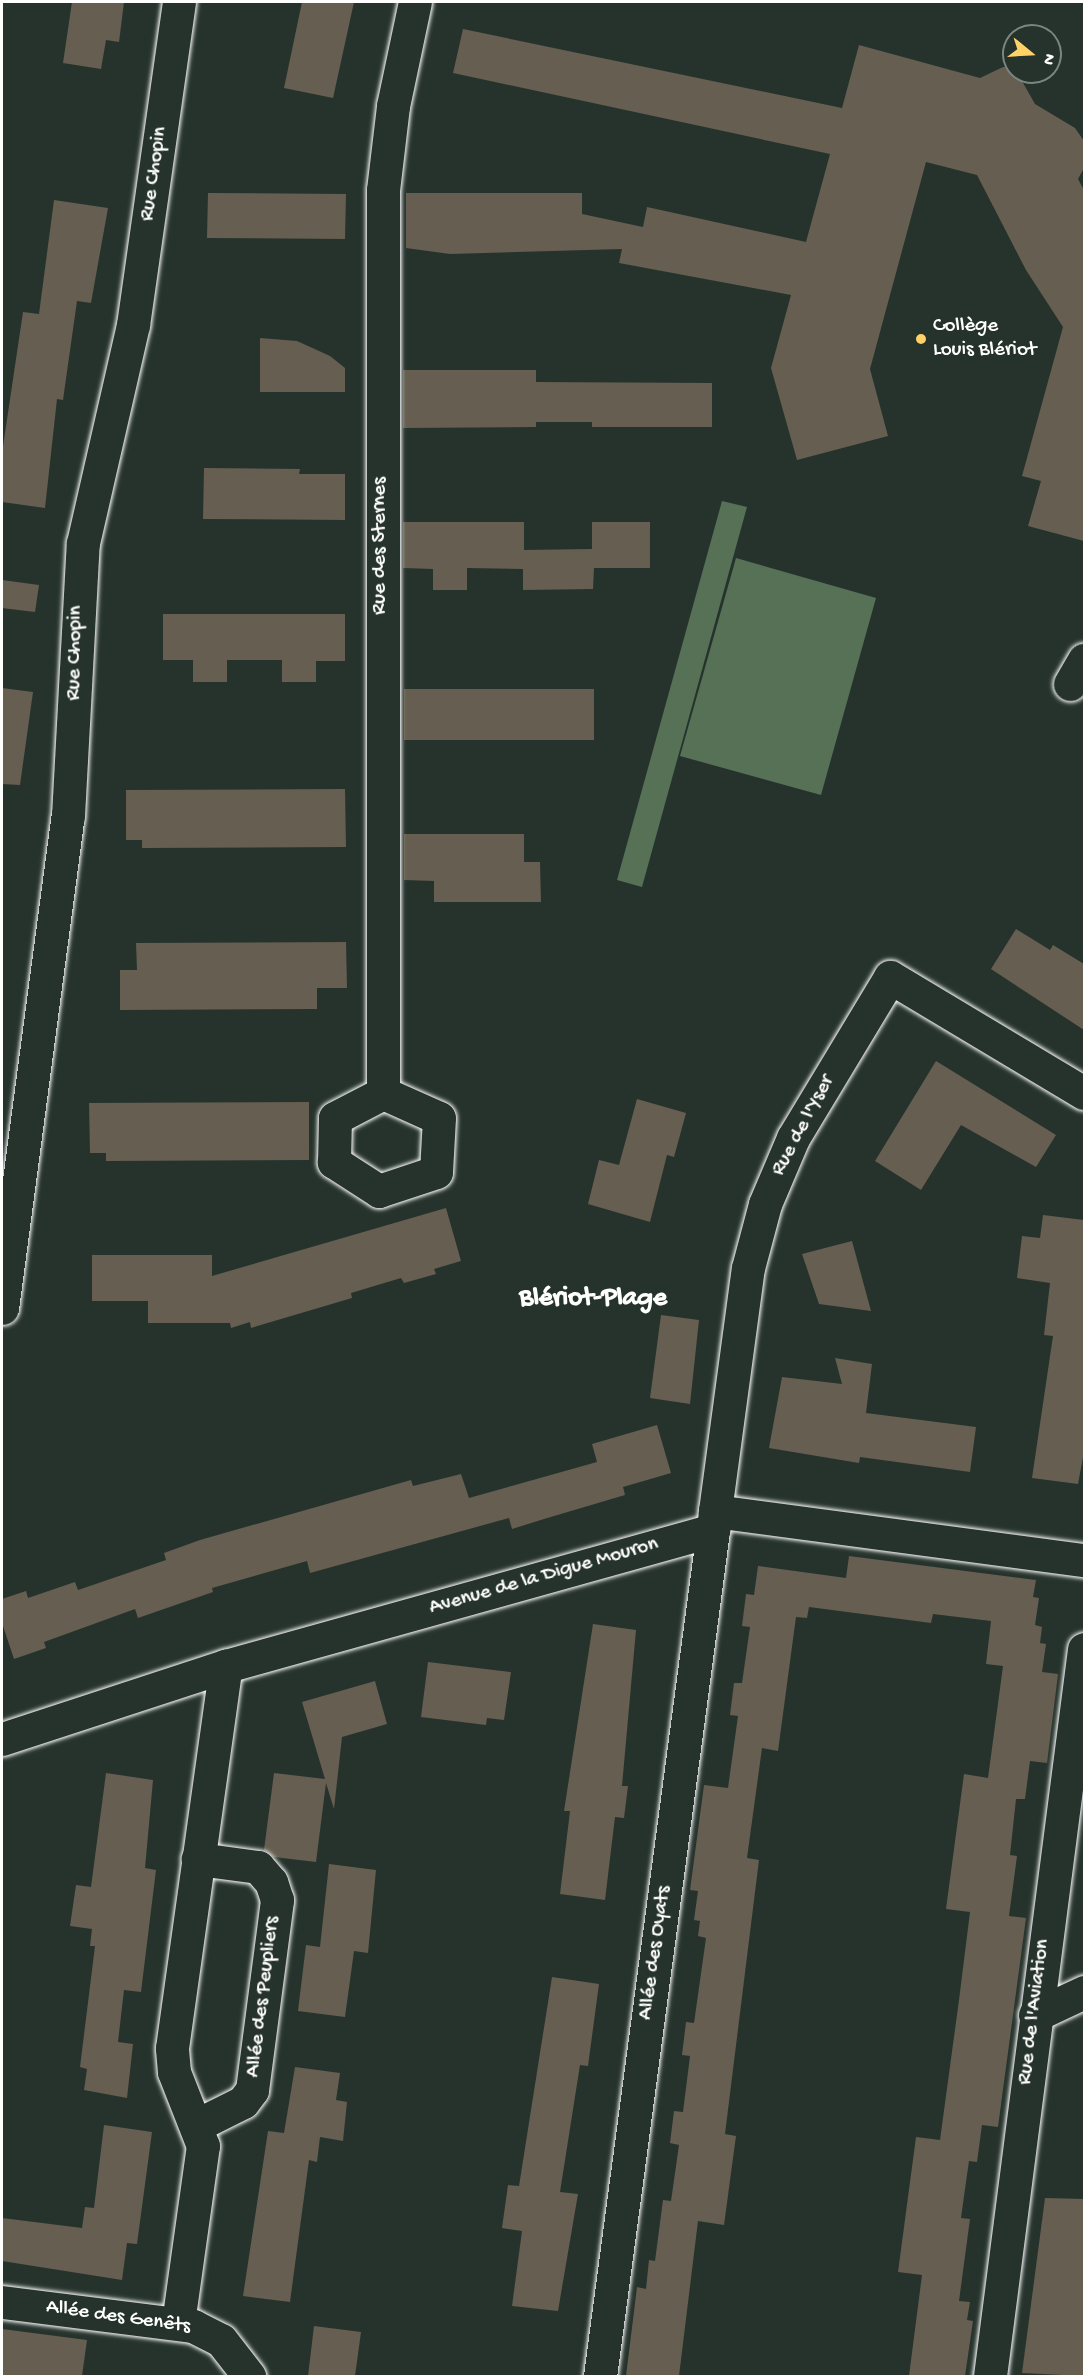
<!DOCTYPE html>
<meta charset="utf-8">
<style>
body{margin:0}
#map{position:relative;width:1086px;height:2378px;overflow:hidden;background:#26332d;font-family:"Gochi Hand",sans-serif}
div>[style]{position:absolute}
.green>*{inset:0;background:#577157}
.building>*{inset:0;background:#665e50}
.roads{filter:drop-shadow(0 0 2px #fff) drop-shadow(0 0 2px #fff)}
.street>*{height:33px;margin:-16.5px;padding:0 16.5px;transform-origin:16.5px;border-radius:16.5px;background:#26332d}
.dots>*{width:16px;height:16px;translate:-50% -50%;box-sizing:border-box;border:3px solid #26332d;border-radius:50%}
span{translate:-50% -50%;white-space:nowrap;text-align:center;line-height:1.15;-webkit-text-stroke:4.5px #26332d;paint-order:stroke}
.street-label{font-size:21px;color:#fff}
.poi-label{font-size:21px;color:#fff}
.left{translate:0 -50%;text-align:left}
.district-label{font-size:27px;color:#fff;font-weight:700}
.frame{position:absolute;inset:0;border:3px solid #fff;pointer-events:none}
.north{position:absolute;left:1002px;top:24px;width:60px;height:60px;box-sizing:border-box;background:#26332d;border:2px solid #7d8581;border-radius:50%;rotate:108deg;font-size:16px;font-weight:700;line-height:24px;text-align:center;color:#fff}
.north::after{content:'';display:block;margin:auto;width:21px;height:27px;background:#ffd166;clip-path:polygon(50% 0,100% 100%,50% 72%,0 100%)}
</style>
<div id="map">
<div class="green">
<i style="clip-path:polygon(722px 501px,747px 507px,642px 887px,617px 880px)"></i>
<i style="clip-path:polygon(736px 558px,876px 598px,821px 795px,680px 756px)"></i>
</div>
<div class="building">
<i style="clip-path:polygon(72px 2px,124px 2px,119px 42px,106px 40px,101px 69px,63px 63px)"></i>
<i style="clip-path:polygon(302px 2px,354px 2px,333px 98px,284px 88px)"></i>
<i style="clip-path:polygon(463px 29px,842px 108px,859px 45px,980px 78px,1003px 67px,1014px 67px,1035px 104px,1075px 128px,1084px 141px,1084px 168px,1078px 179px,1084px 190px,1084px 541px,1028px 526px,1041px 481px,1022px 476px,1063px 327px,1026px 270px,977px 175px,926px 162px,870px 369px,888px 436px,797px 460px,771px 368px,791px 295px,619px 263px,622px 249px,450px 254px,406px 248px,406px 193px,582px 193px,582px 214px,643px 227px,647px 207px,806px 242px,830px 154px,453px 73px)"></i>
<i style="clip-path:polygon(208px 193px,346px 194px,345px 239px,207px 238px)"></i>
<i style="clip-path:polygon(54px 200px,108px 208px,91px 303px,77px 301px,63px 400px,57px 399px,45px 508px,2px 502px,2px 453px,23px 312px,39px 314px)"></i>
<i style="clip-path:polygon(260px 338px,297px 341px,330px 356px,345px 368px,345px 392px,260px 392px)"></i>
<i style="clip-path:polygon(403px 370px,536px 370px,536px 382px,712px 383px,712px 427px,592px 427px,592px 422px,536px 422px,536px 427px,403px 428px)"></i>
<i style="clip-path:polygon(204px 468px,300px 469px,299px 474px,345px 474px,345px 520px,203px 519px)"></i>
<i style="clip-path:polygon(403px 522px,524px 522px,524px 550px,592px 549px,592px 522px,650px 522px,650px 568px,594px 568px,593px 589px,523px 590px,523px 569px,467px 568px,467px 590px,433px 590px,433px 569px,403px 568px)"></i>
<i style="clip-path:polygon(2px 580px,39px 585px,35px 612px,2px 608px)"></i>
<i style="clip-path:polygon(163px 614px,345px 614px,345px 661px,316px 661px,316px 682px,282px 682px,282px 660px,227px 660px,227px 682px,193px 682px,193px 660px,163px 660px)"></i>
<i style="clip-path:polygon(2px 688px,33px 692px,20px 785px,2px 784px)"></i>
<i style="clip-path:polygon(404px 689px,594px 689px,594px 740px,404px 740px)"></i>
<i style="clip-path:polygon(345px 789px,346px 847px,142px 848px,142px 840px,126px 840px,126px 790px)"></i>
<i style="clip-path:polygon(404px 834px,524px 834px,524px 862px,540px 862px,541px 902px,434px 902px,434px 881px,404px 880px)"></i>
<i style="clip-path:polygon(1016px 929px,1050px 950px,1053px 945px,1084px 964px,1084px 1030px,991px 969px)"></i>
<i style="clip-path:polygon(346px 942px,347px 988px,317px 988px,317px 1009px,120px 1010px,120px 970px,137px 970px,136px 943px)"></i>
<i style="clip-path:polygon(936px 1061px,1056px 1135px,1036px 1167px,961px 1125px,921px 1190px,875px 1161px)"></i>
<i style="clip-path:polygon(637px 1099px,686px 1113px,674px 1157px,667px 1155px,650px 1222px,588px 1204px,599px 1160px,619px 1165px)"></i>
<i style="clip-path:polygon(309px 1102px,309px 1160px,106px 1161px,106px 1153px,90px 1153px,89px 1103px)"></i>
<i style="clip-path:polygon(446px 1208px,461px 1261px,434px 1269px,436px 1274px,404px 1283px,401px 1278px,351px 1293px,352px 1298px,251px 1328px,250px 1322px,231px 1328px,230px 1323px,148px 1323px,148px 1301px,92px 1301px,92px 1255px,212px 1255px,212px 1276px)"></i>
<i style="clip-path:polygon(1043px 1215px,1084px 1220px,1084px 1452px,1078px 1484px,1032px 1478px,1053px 1336px,1044px 1335px,1050px 1283px,1017px 1278px,1022px 1236px,1040px 1238px)"></i>
<i style="clip-path:polygon(852px 1241px,871px 1311px,819px 1304px,802px 1254px)"></i>
<i style="clip-path:polygon(661px 1315px,699px 1320px,690px 1404px,650px 1398px)"></i>
<i style="clip-path:polygon(835px 1358px,872px 1364px,866px 1413px,976px 1427px,970px 1472px,860px 1457px,859px 1463px,769px 1448px,782px 1377px,842px 1384px)"></i>
<i style="clip-path:polygon(657px 1425px,671px 1473px,623px 1487px,625px 1495px,544px 1519px,512px 1529px,509px 1518px,310px 1573px,307px 1561px,212px 1588px,213px 1592px,138px 1618px,135px 1609px,44px 1642px,46px 1648px,14px 1659px,2px 1623px,2px 1599px,26px 1591px,28px 1598px,75px 1582px,78px 1590px,166px 1560px,164px 1553px,200px 1540px,411px 1480px,413px 1486px,461px 1474px,469px 1498px,597px 1462px,592px 1444px)"></i>
<i style="clip-path:polygon(849px 1556px,1036px 1580px,1033px 1597px,1039px 1598px,1035px 1625px,1042px 1627px,1040px 1643px,1046px 1644px,1042px 1672px,1058px 1674px,1047px 1763px,1030px 1761px,1025px 1799px,1016px 1799px,1010px 1855px,1017px 1856px,1009px 1916px,1026px 1918px,998px 2127px,982px 2125px,977px 2162px,969px 2161px,965px 2189px,961px 2218px,970px 2219px,959px 2301px,970px 2302px,967px 2320px,973px 2321px,965px 2376px,909px 2376px,922px 2275px,898px 2272px,916px 2137px,940px 2140px,959px 2000px,970px 1912px,946px 1909px,964px 1774px,988px 1778px,1003px 1666px,986px 1664px,991px 1621px,933px 1614px,931px 1623px,809px 1607px,807px 1618px,796px 1617px,778px 1751px,762px 1748px,747px 1858px,759px 1860px,725px 2134px,736px 2136px,724px 2225px,698px 2221px,679px 2376px,626px 2376px,637px 2287px,646px 2289px,649px 2260px,655px 2261px,663px 2200px,671px 2201px,679px 2145px,670px 2143px,674px 2111px,683px 2112px,690px 2056px,682px 2055px,686px 2022px,694px 2023px,706px 1938px,698px 1936px,700px 1921px,694px 1920px,698px 1891px,690px 1890px,704px 1785px,728px 1788px,738px 1716px,730px 1715px,734px 1683px,742px 1683px,750px 1627px,742px 1626px,746px 1594px,754px 1595px,758px 1566px,846px 1578px)"></i>
<i style="clip-path:polygon(593px 1624px,636px 1630px,622px 1786px,628px 1786px,624px 1818px,615px 1817px,605px 1900px,560px 1894px,570px 1811px,564px 1811px)"></i>
<i style="clip-path:polygon(428px 1662px,511px 1672px,504px 1720px,487px 1718px,486px 1725px,421px 1717px)"></i>
<i style="clip-path:polygon(375px 1681px,387px 1724px,342px 1737px,334px 1809px,326px 1783px,316px 1862px,274px 1857px,264px 1850px,274px 1773px,325px 1779px,302px 1702px)"></i>
<i style="clip-path:polygon(106px 1773px,153px 1780px,145px 1868px,156px 1870px,141px 1992px,124px 1990px,118px 2042px,133px 2044px,127px 2098px,84px 2090px,87px 2069px,80px 2067px,95px 1946px,90px 1946px,92px 1929px,70px 1926px,76px 1885px,91px 1887px)"></i>
<i style="clip-path:polygon(329px 1864px,376px 1870px,368px 1953px,354px 1951px,345px 2017px,298px 2011px,306px 1945px,320px 1947px)"></i>
<i style="clip-path:polygon(552px 1977px,599px 1984px,588px 2066px,580px 2065px,560px 2192px,578px 2194px,558px 2311px,512px 2306px,522px 2231px,502px 2228px,508px 2185px,519px 2186px)"></i>
<i style="clip-path:polygon(295px 2067px,340px 2073px,336px 2100px,347px 2102px,343px 2141px,320px 2137px,317px 2162px,309px 2160px,290px 2302px,243px 2296px,268px 2131px,284px 2133px)"></i>
<i style="clip-path:polygon(104px 2125px,152px 2132px,137px 2244px,127px 2243px,122px 2280px,2px 2261px,2px 2218px,82px 2228px,85px 2207px,94px 2208px)"></i>
<i style="clip-path:polygon(1045px 2198px,1084px 2199px,1084px 2376px,1022px 2373px)"></i>
<i style="clip-path:polygon(314px 2326px,361px 2332px,355px 2376px,308px 2376px)"></i>
<i style="clip-path:polygon(2px 2329px,87px 2340px,82px 2376px,2px 2376px)"></i>
</div>
<div class="roads">
<div class="street">
<i style="left:1070px;top:684px;width:28px;rotate:-60deg"></i>
<i style="left:383px;top:1093px;width:903px;rotate:-90deg"></i>
<i style="left:383px;top:190px;width:85px;rotate:-83.2deg"></i>
<i style="left:393px;top:106px;width:106px;rotate:-78.1deg"></i>
<i style="left:383px;top:1093px;width:61px;rotate:24.1deg"></i>
<i style="left:439px;top:1118px;width:54px;rotate:93.2deg"></i>
<i style="left:436px;top:1172px;width:60px;rotate:161.6deg"></i>
<i style="left:379px;top:1191px;width:54px;rotate:-147.2deg"></i>
<i style="left:334px;top:1162px;width:44px;rotate:-88.7deg"></i>
<i style="left:335px;top:1118px;width:54px;rotate:-27.5deg"></i>
<i style="left:2px;top:1308px;width:496px;rotate:-82.4deg"></i>
<i style="left:68px;top:816px;width:273px;rotate:-86.9deg"></i>
<i style="left:83px;top:543px;width:224px;rotate:-77.1deg"></i>
<i style="left:133px;top:325px;width:326px;rotate:-81.9deg"></i>
<i style="left:715px;top:1511px;width:245px;rotate:-82.3deg"></i>
<i style="left:748px;top:1268px;width:66px;rotate:-75.1deg"></i>
<i style="left:765px;top:1204px;width:72px;rotate:-67deg"></i>
<i style="left:793px;top:1138px;width:188px;rotate:-58.9deg"></i>
<i style="left:890px;top:977px;width:226px;rotate:30.9deg"></i>
<i style="left:2px;top:1739px;width:236px;rotate:-18.1deg"></i>
<i style="left:226px;top:1666px;width:506px;rotate:-15.6deg"></i>
<i style="left:713px;top:1530px;width:19px;rotate:-84deg"></i>
<i style="left:715px;top:1511px;width:372px;rotate:7.6deg"></i>
<i style="left:1035px;top:2015px;width:54px;rotate:-25.1deg"></i>
<i style="left:197px;top:2125px;width:51px;rotate:-26.6deg"></i>
<i style="left:243px;top:2102px;width:15px;rotate:-53deg"></i>
<i style="left:252px;top:2090px;width:192px;rotate:-82.5deg"></i>
<i style="left:277px;top:1900px;width:19px;rotate:-108deg"></i>
<i style="left:271px;top:1882px;width:20px;rotate:-131deg"></i>
<i style="left:258px;top:1867px;width:61px;rotate:-172.4deg"></i>
<i style="left:2px;top:2302px;width:193px;rotate:7.2deg"></i>
<i style="left:193px;top:2326px;width:31px;rotate:27deg"></i>
<i style="left:221px;top:2340px;width:46px;rotate:52.1deg"></i>
<i style="left:178px;top:2323px;width:179px;rotate:-82deg"></i>
<i style="left:203px;top:2146px;width:79px;rotate:-111.4deg"></i>
<i style="left:174px;top:2072px;width:24px;rotate:-95deg"></i>
<i style="left:172px;top:2048px;width:386px;rotate:-82deg"></i>
<i style="left:600px;top:2376px;width:854px;rotate:-82.39deg"></i>
<i style="left:990px;top:2376px;width:733px;rotate:-82.63deg"></i>
</div>
</div>
<div class="dots">
<i style="left:921px;top:339px;background:#ffd166"></i>
</div>
<div class="street-label">
<span style="left:155px;top:174px;rotate:-82deg">Rue Chopin</span>
<span style="left:381px;top:546px;rotate:-90deg">Rue des Sternes</span>
<span style="left:76px;top:653px;rotate:-89deg">Rue Chopin</span>
<span style="left:804px;top:1126px;rotate:-62deg">Rue de l'Yser</span>
<span style="left:544px;top:1577px;rotate:-16deg">Avenue de la Digue Mouron</span>
<span style="left:656px;top:1953px;rotate:-82deg">Allée des Oyats</span>
<span style="left:264px;top:1997px;rotate:-83deg">Allée des Peupliers</span>
<span style="left:1035px;top:2012px;rotate:-83deg">Rue de l'Aviation</span>
<span style="left:118px;top:2318px;rotate:8deg">Allée des Genêts</span>
</div>
<div class="poi-label">
<span class="left" style="left:933px;top:339px">Collège<br>Louis Blériot</span>
</div>
<div class="district-label">
<span style="left:593px;top:1300px">Blériot-Plage</span>
</div>
<div class="frame"></div>
<div class="north">N</div>
</div>
